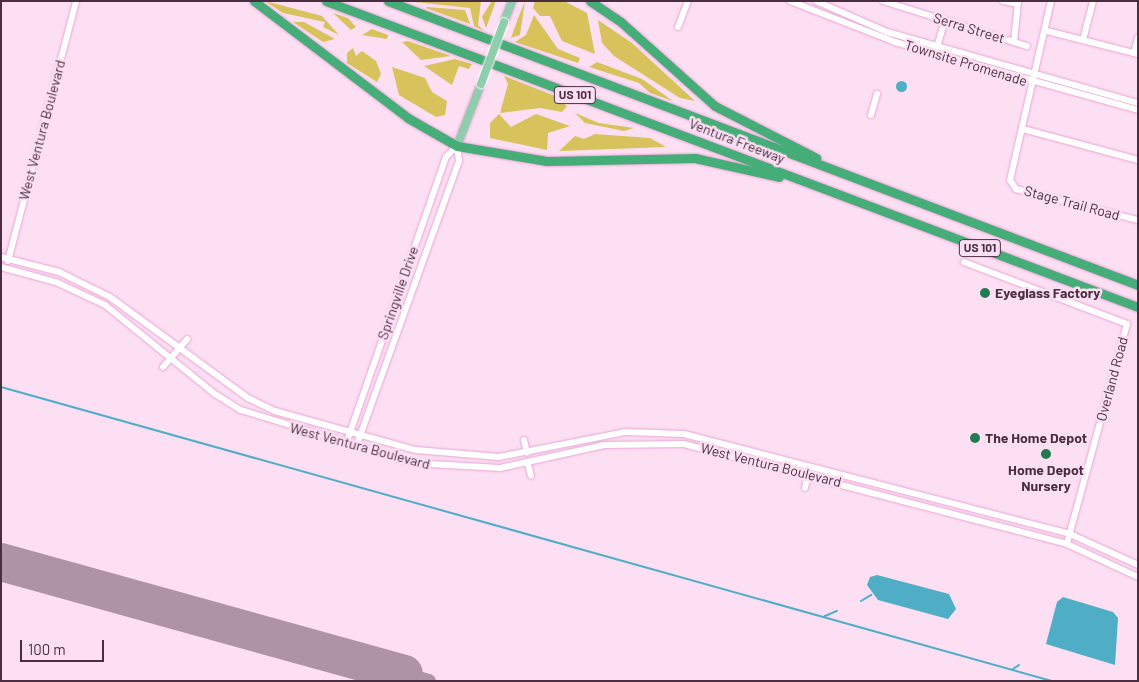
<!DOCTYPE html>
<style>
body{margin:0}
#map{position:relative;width:1139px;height:682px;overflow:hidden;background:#fcdff3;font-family:Barlow,sans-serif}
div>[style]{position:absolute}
.green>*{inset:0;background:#d7c25b}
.water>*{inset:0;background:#4fadc6}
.round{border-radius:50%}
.stream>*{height:2px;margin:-1px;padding:0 1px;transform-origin:1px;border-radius:1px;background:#4fadc6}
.taxiway>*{height:15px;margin:-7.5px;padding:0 7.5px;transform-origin:7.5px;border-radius:7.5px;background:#ae92a6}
.runway>*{height:38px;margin:-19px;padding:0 19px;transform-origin:19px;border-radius:19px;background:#ae92a6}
.roads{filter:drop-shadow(0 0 1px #eaa4d5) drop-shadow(0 0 1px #eaa4d5)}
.minor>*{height:6px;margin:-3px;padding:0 3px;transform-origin:3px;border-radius:3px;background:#fff}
.major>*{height:8px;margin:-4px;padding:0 4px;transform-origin:4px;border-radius:4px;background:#8fcead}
.highway>*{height:9px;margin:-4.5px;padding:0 4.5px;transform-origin:4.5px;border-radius:4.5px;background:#45ad77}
.bridges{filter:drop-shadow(0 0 1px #fff) drop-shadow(0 0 1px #fff)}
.major-bridge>*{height:8px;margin:-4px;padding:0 4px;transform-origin:4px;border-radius:4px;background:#8fcead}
.dots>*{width:14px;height:14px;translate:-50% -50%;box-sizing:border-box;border:2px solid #fcdff3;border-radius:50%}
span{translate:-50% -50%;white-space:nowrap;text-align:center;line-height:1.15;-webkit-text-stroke:5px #fcdff3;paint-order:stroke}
.shield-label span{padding:1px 4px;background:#fcdff3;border:1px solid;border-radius:4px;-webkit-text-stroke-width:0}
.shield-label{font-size:12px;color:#492d41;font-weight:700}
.street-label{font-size:14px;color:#492d41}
.poi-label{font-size:14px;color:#492d41;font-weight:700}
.left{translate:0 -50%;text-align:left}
.frame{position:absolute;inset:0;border:2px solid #492d41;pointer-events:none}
.scale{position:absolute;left:20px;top:640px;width:84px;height:22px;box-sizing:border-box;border:2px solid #492d41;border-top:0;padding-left:6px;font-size:15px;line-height:18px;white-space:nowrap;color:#492d41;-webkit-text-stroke:4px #fcdff3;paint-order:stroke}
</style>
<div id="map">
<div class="green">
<i style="clip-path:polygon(265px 1px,322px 16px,339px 35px,323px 27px,325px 22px,283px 13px)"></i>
<i style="clip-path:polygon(481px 1px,478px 25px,484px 31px,474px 26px,470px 8px,415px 2px)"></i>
<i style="clip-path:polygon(492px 1px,496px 1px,486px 28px,482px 17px)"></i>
<i style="clip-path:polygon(525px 1px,520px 35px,511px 38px,517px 21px)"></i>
<i style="clip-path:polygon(535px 1px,564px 1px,587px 13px,595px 54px,562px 41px,550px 16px,540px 16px,533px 8px)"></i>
<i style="clip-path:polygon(426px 7px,465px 10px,470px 24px,426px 8px)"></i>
<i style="clip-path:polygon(333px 13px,348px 18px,356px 27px,351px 30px)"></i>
<i style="clip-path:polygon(534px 15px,558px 49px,580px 58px,578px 63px,515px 42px,526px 35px)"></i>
<i style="clip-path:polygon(598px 20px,632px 43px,695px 101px,680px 98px,614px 56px,602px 43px)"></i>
<i style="clip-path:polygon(293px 22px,304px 22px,335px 39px,323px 42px)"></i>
<i style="clip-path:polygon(372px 29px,388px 35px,387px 39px,362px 35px)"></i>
<i style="clip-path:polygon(408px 41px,451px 56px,421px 60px,402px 42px)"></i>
<i style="clip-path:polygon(353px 48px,356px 56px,362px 51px,376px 61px,381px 74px,377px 82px,347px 63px,347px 53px)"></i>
<i style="clip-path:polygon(455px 59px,472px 64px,469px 69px,459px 66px,452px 85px,424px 66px)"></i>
<i style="clip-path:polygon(597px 62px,642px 79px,673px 101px,650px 93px,639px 83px,589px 67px)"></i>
<i style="clip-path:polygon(392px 67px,425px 78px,432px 92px,447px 101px,445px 115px,436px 117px,399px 95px)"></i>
<i style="clip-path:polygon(504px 76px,555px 96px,567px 106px,562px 112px,540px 108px,500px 113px,508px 84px)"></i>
<i style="clip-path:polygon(575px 113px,599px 123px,634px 128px,624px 131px,585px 123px)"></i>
<i style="clip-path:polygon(499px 114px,511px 127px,536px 114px,570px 126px,548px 133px,547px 150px,490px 138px,490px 123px)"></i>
<i style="clip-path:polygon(595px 134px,650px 138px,666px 147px,559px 151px,575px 136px,584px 139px)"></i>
</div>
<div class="water">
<i class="round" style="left:895.5px;top:80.5px;width:11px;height:11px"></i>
<i style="clip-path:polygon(877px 575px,949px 594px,956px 609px,948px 619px,878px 600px,867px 585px,870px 577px)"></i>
<i style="clip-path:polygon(1063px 597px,1113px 612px,1118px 618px,1115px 665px,1046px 644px,1057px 602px)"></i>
</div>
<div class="stream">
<i style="left:1px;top:387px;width:1091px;rotate:15.63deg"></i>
<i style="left:861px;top:601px;width:12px;rotate:-31deg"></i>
<i style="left:825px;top:616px;width:13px;rotate:-23deg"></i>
<i style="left:1013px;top:669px;width:7px;rotate:-34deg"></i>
</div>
<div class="taxiway">
<i style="left:404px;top:674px;width:25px;rotate:16deg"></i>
<i style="left:390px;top:681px;width:10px;rotate:-73deg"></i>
</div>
<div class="runway">
<i style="left:1px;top:562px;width:418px;rotate:15.5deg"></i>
</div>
<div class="roads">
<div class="minor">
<i style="left:790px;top:1px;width:113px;rotate:21.3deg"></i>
<i style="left:895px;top:42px;width:252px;rotate:15.6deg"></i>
<i style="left:816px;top:1px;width:77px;rotate:23.6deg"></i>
<i style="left:887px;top:32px;width:261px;rotate:15.8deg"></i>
<i style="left:883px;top:1px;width:151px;rotate:17.4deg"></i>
<i style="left:1003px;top:1px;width:15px;rotate:11deg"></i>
<i style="left:1051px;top:1px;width:184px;rotate:102.9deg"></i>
<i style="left:1010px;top:180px;width:11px;rotate:56deg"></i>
<i style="left:1016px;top:189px;width:126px;rotate:14.3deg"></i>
<i style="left:678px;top:27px;width:28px;rotate:-69deg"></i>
<i style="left:1047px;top:31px;width:94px;rotate:14.2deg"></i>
<i style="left:1083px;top:40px;width:40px;rotate:-75.6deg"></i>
<i style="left:1014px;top:42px;width:41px;rotate:-84.4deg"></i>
<i style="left:936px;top:50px;width:30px;rotate:-73deg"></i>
<i style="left:1134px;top:53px;width:16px;rotate:-75deg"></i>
<i style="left:871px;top:115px;width:22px;rotate:-74deg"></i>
<i style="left:1023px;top:129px;width:119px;rotate:15.1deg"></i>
<i style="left:1px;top:257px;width:60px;rotate:14.5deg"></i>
<i style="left:59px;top:272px;width:57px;rotate:26.1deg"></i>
<i style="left:110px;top:297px;width:171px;rotate:36.2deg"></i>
<i style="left:248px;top:398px;width:30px;rotate:26deg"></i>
<i style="left:275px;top:411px;width:146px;rotate:15.5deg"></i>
<i style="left:416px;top:450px;width:83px;rotate:4.8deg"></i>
<i style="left:499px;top:457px;width:128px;rotate:-11.2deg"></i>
<i style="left:625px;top:432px;width:59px;rotate:1.9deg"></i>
<i style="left:684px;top:434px;width:399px;rotate:14.5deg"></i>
<i style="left:1070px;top:534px;width:75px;rotate:24.5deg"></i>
<i style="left:8px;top:261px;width:269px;rotate:-75.3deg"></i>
<i style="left:964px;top:262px;width:174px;rotate:20.8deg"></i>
<i style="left:1127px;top:324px;width:228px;rotate:105.3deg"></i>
<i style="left:1px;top:267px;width:57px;rotate:15.3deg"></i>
<i style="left:56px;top:282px;width:54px;rotate:25.1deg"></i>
<i style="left:105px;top:305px;width:141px;rotate:39deg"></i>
<i style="left:215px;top:394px;width:31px;rotate:32deg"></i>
<i style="left:241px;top:410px;width:180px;rotate:17.1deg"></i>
<i style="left:413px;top:463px;width:87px;rotate:3.3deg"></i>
<i style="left:500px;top:468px;width:107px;rotate:-12.4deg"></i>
<i style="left:605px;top:445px;width:79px;rotate:-0.7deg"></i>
<i style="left:684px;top:444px;width:396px;rotate:14.6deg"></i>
<i style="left:1067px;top:544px;width:78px;rotate:24.9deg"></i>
<i style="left:163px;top:367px;width:37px;rotate:-49deg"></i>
<i style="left:524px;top:440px;width:13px;rotate:77deg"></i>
<i style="left:346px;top:444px;width:304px;rotate:-70.8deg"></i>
<i style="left:446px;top:157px;width:16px;rotate:-45deg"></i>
<i style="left:356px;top:447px;width:304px;rotate:-70.2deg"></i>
<i style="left:459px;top:161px;width:15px;rotate:-98deg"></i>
<i style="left:528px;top:464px;width:12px;rotate:76deg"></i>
<i style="left:805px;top:488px;width:14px;rotate:-78deg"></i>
</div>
<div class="major">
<i style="left:504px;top:22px;width:22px;rotate:-69deg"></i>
<i style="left:457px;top:146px;width:66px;rotate:-68.8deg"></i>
</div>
<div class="highway">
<i style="left:254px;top:1px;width:193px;rotate:37.2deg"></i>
<i style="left:408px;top:118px;width:56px;rotate:29.7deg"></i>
<i style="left:457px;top:146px;width:91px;rotate:9.5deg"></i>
<i style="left:547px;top:161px;width:148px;rotate:-1.2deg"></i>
<i style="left:695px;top:158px;width:86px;rotate:12.7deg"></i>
<i style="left:326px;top:1px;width:868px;rotate:20.65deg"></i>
<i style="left:388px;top:1px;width:802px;rotate:20.74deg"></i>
<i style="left:590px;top:1px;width:37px;rotate:34deg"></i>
<i style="left:621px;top:22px;width:126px;rotate:41.8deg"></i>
<i style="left:715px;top:106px;width:114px;rotate:27.2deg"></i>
</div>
</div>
<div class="bridges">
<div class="major-bridge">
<i style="left:481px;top:84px;width:66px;rotate:-69.6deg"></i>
</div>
</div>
<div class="dots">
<i style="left:985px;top:293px;background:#227b50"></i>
<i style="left:975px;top:438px;background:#227b50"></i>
<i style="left:1046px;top:454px;background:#227b50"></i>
</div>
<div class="shield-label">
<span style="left:575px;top:95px">US 101</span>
<span style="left:980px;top:248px">US 101</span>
</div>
<div class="street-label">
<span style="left:969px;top:28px;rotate:17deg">Serra Street</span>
<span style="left:966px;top:63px;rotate:17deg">Townsite Promenade</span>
<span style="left:42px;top:130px;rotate:-75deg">West Ventura Boulevard</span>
<span style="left:737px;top:141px;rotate:21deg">Ventura Freeway</span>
<span style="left:1072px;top:203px;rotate:15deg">Stage Trail Road</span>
<span style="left:398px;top:293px;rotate:-71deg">Springville Drive</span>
<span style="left:1112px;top:379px;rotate:-75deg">Overland Road</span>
<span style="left:360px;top:446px;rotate:15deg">West Ventura Boulevard</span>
<span style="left:771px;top:465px;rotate:14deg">West Ventura Boulevard</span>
</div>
<div class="poi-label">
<span class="left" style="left:995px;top:293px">Eyeglass Factory</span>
<span class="left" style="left:985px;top:438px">The Home Depot</span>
<span style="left:1046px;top:478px">Home Depot<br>Nursery</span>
</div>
<div class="frame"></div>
<div class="scale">100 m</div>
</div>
